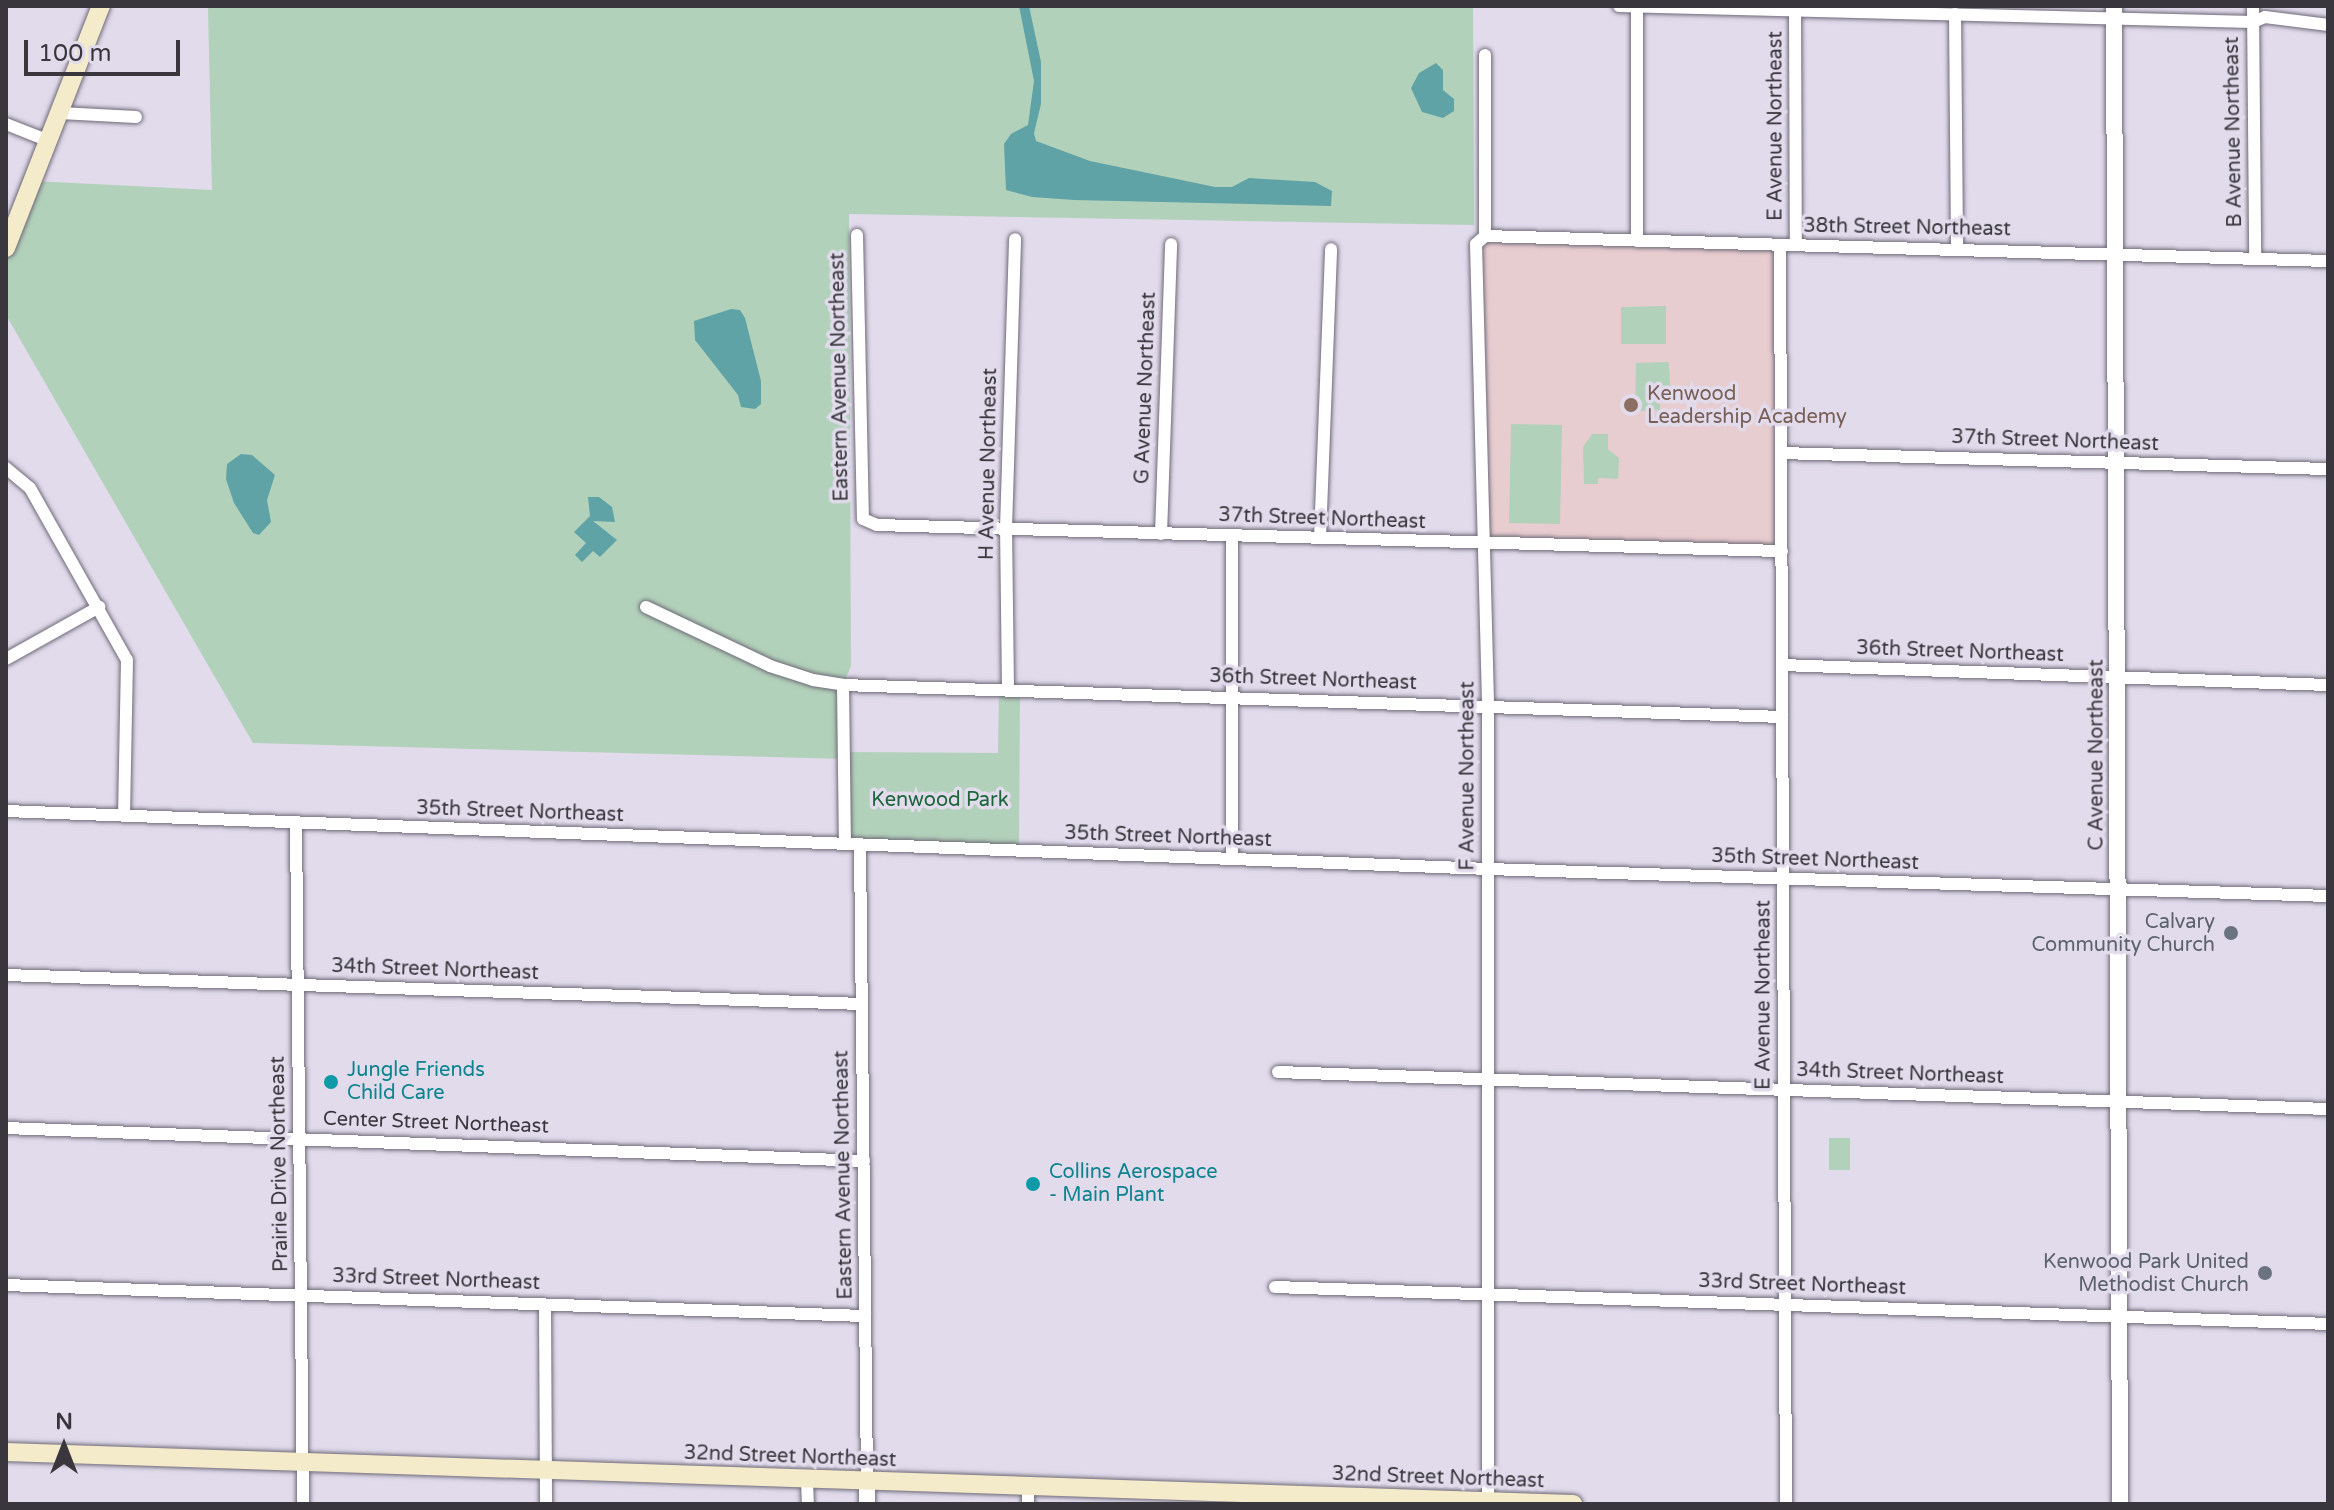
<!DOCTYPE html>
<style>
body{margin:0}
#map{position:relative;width:2334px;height:1510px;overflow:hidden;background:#e1dbec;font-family:"Varela Round",sans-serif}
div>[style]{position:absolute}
.education>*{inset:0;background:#e8cdd0}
.green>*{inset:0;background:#b2d1ba}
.water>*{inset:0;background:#5fa3a6}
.roads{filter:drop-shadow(0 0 2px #6f6a78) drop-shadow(0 0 2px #6f6a78)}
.minor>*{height:12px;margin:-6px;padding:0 6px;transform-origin:6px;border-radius:6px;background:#fff}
.tertiary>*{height:16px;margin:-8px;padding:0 8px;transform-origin:8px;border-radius:8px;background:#fff}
.secondary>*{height:18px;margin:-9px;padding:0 9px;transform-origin:9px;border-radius:9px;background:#f4ebca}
.dots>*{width:22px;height:22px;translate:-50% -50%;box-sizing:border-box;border:4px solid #e1dbec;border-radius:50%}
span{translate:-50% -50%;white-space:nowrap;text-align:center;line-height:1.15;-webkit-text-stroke:7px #e1dbec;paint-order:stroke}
.street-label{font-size:20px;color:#39373d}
.education-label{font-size:20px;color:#785e54}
.left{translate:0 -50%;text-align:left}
.park-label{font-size:20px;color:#1c653a}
.worship-label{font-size:20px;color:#5b616d}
.right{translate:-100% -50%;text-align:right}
.culture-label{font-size:20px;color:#0d838f}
.frame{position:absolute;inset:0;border:8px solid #39373d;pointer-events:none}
.north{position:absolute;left:24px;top:1406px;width:80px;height:80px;-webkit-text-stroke:6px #e1dbec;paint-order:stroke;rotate:0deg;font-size:22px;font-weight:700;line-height:32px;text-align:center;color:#39373d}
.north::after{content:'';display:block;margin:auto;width:28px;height:36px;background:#39373d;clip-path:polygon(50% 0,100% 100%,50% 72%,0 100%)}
.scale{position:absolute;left:24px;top:40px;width:156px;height:36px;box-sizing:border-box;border:4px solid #39373d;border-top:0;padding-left:10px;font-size:24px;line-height:28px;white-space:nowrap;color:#39373d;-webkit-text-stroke:6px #e1dbec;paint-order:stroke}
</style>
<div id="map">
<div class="education">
<i style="clip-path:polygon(1485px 236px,1780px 246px,1778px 545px,1487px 545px,1476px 244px)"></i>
</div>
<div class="green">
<i style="clip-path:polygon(208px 6px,1473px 6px,1474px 225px,849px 214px,851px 666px,843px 685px,844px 752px,998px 753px,999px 689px,1020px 690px,1019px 851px,845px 844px,843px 759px,253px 743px,6px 315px,6px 260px,33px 181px,212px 190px)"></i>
<i style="clip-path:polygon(1666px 306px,1666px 344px,1621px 344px,1621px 307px)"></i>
<i style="clip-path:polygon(1669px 362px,1670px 385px,1660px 398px,1660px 410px,1635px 411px,1636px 363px)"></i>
<i style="clip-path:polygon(1511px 424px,1562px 425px,1560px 524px,1509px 523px)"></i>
<i style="clip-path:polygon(1592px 434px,1608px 434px,1608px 449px,1619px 458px,1618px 479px,1598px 478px,1598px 484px,1584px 484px,1583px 447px)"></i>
<i style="clip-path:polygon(1829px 1138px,1850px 1138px,1850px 1170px,1829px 1170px)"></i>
</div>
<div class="water">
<i style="clip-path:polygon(1019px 6px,1029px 6px,1041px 62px,1041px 104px,1034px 133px,1036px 141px,1090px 161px,1215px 187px,1232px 187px,1249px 178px,1315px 182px,1332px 191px,1331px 206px,1074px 200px,1032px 197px,1006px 190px,1004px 144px,1011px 134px,1028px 125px,1034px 81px)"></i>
<i style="clip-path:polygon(1436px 63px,1443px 70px,1443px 90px,1454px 99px,1454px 111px,1443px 118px,1422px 112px,1411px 88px,1419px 73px)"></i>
<i style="clip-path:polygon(731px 309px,740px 310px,745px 318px,761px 381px,761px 404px,755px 409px,741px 407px,738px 395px,695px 340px,694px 321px)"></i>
<i style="clip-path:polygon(241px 454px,252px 455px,275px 475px,267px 500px,271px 522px,259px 535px,253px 533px,234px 503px,226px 479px,227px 464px)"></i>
<i style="clip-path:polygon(588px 497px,599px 497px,612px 507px,615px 522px,593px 521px,617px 540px,600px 557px,593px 551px,582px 562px,575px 555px,586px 543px,574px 532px,590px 516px)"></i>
</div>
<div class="roads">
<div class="minor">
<i style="left:1619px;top:6px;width:634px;rotate:1.45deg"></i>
<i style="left:2253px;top:22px;width:13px;rotate:-23deg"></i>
<i style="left:2265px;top:17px;width:64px;rotate:7.2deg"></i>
<i style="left:1637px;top:6px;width:235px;rotate:90deg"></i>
<i style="left:1795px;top:6px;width:239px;rotate:89.8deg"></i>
<i style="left:2253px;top:6px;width:253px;rotate:89.5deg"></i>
<i style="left:1955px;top:14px;width:235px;rotate:89.5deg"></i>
<i style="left:1485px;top:55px;width:181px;rotate:90deg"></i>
<i style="left:1485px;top:236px;width:12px;rotate:138deg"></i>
<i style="left:1476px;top:244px;width:463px;rotate:88.5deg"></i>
<i style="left:1488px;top:707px;width:797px;rotate:90deg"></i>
<i style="left:60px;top:113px;width:76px;rotate:3deg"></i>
<i style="left:6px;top:124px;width:46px;rotate:21.6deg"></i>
<i style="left:857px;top:235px;width:284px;rotate:88.8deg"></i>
<i style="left:863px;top:519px;width:15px;rotate:23deg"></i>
<i style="left:877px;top:525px;width:905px;rotate:1.65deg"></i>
<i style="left:1485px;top:236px;width:843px;rotate:1.7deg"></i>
<i style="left:1780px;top:246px;width:1258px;rotate:89.73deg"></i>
<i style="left:1781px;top:453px;width:547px;rotate:1.68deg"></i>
<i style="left:6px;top:468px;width:31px;rotate:40deg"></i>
<i style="left:30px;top:488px;width:197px;rotate:60.6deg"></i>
<i style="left:127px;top:660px;width:155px;rotate:91.1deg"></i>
<i style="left:1161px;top:534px;width:290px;rotate:-88deg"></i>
<i style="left:1232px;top:536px;width:323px;rotate:90deg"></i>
<i style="left:1320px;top:538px;width:289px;rotate:-87.8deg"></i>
<i style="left:646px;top:607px;width:137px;rotate:25.4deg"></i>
<i style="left:770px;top:666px;width:45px;rotate:18deg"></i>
<i style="left:813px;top:680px;width:30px;rotate:9deg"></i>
<i style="left:843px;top:685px;width:940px;rotate:1.95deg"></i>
<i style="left:6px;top:659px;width:107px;rotate:-29.2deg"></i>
<i style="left:1782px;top:665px;width:546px;rotate:2.1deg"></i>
<i style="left:843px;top:685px;width:159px;rotate:89.3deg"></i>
<i style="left:1008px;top:689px;width:161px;rotate:-90.7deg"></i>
<i style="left:1006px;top:528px;width:289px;rotate:-88.2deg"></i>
<i style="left:6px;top:811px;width:1483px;rotate:2.24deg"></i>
<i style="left:1488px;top:869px;width:840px;rotate:1.84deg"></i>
<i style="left:296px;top:823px;width:681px;rotate:89.41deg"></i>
<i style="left:860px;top:845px;width:636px;rotate:89.37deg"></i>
<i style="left:6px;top:975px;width:856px;rotate:1.94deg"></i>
<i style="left:1278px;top:1072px;width:1051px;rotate:2.02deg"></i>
<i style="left:6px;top:1128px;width:859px;rotate:2.2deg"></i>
<i style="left:6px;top:1285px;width:860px;rotate:2.07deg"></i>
<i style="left:1275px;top:1287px;width:1054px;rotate:2.01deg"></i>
<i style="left:545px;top:1305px;width:199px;rotate:89.7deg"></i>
<i style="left:807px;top:1479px;width:25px;rotate:88deg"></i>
<i style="left:1028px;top:1504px;width:18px;rotate:-90deg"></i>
</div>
<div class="tertiary">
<i style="left:2114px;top:6px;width:1498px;rotate:89.77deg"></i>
<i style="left:867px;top:1481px;width:23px;rotate:90deg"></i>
</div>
<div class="secondary">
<i style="left:6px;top:248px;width:260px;rotate:-68.6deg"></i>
<i style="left:6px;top:1452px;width:1568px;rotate:1.9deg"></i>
</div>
</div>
<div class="dots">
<i style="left:1631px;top:405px;background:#8d6e63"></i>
<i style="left:2231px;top:933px;background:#6b7280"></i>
<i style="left:331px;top:1082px;background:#0f9aa8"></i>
<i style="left:1033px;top:1184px;background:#0f9aa8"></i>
<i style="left:2265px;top:1273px;background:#6b7280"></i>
</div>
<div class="street-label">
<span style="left:1776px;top:126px;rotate:-90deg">E Avenue Northeast</span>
<span style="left:2234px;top:132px;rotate:-91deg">B Avenue Northeast</span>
<span style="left:1907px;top:228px;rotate:1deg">38th Street Northeast</span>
<span style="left:840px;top:377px;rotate:-91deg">Eastern Avenue Northeast</span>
<span style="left:1146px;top:388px;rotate:-88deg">G Avenue Northeast</span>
<span style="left:2055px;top:441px;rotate:2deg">37th Street Northeast</span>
<span style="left:989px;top:464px;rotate:-89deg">H Avenue Northeast</span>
<span style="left:1322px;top:519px;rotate:2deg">37th Street Northeast</span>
<span style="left:1960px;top:652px;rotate:2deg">36th Street Northeast</span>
<span style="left:1313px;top:680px;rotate:2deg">36th Street Northeast</span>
<span style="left:2097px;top:755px;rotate:-90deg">C Avenue Northeast</span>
<span style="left:1468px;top:776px;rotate:-90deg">F Avenue Northeast</span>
<span style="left:520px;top:812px;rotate:2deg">35th Street Northeast</span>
<span style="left:1168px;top:837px;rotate:2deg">35th Street Northeast</span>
<span style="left:1815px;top:860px;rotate:2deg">35th Street Northeast</span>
<span style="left:435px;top:970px;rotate:2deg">34th Street Northeast</span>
<span style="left:1764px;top:995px;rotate:-90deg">E Avenue Northeast</span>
<span style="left:1900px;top:1074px;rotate:2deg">34th Street Northeast</span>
<span style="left:436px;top:1123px;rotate:2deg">Center Street Northeast</span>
<span style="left:280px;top:1164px;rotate:-91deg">Prairie Drive Northeast</span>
<span style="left:844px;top:1175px;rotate:-91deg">Eastern Avenue Northeast</span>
<span style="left:436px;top:1280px;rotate:2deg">33rd Street Northeast</span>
<span style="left:1802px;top:1285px;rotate:2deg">33rd Street Northeast</span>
<span style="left:790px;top:1457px;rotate:2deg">32nd Street Northeast</span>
<span style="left:1438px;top:1478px;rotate:2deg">32nd Street Northeast</span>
</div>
<div class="education-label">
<span class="left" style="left:1647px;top:406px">Kenwood<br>Leadership Academy</span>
</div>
<div class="park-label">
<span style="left:940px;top:800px">Kenwood Park</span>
</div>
<div class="worship-label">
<span class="right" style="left:2215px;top:934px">Calvary<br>Community Church</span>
<span class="right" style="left:2249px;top:1274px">Kenwood Park United<br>Methodist Church</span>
</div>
<div class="culture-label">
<span class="left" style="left:347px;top:1082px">Jungle Friends<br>Child Care</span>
<span class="left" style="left:1049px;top:1184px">Collins Aerospace<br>- Main Plant</span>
</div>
<div class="frame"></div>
<div class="north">N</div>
<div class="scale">100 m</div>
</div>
